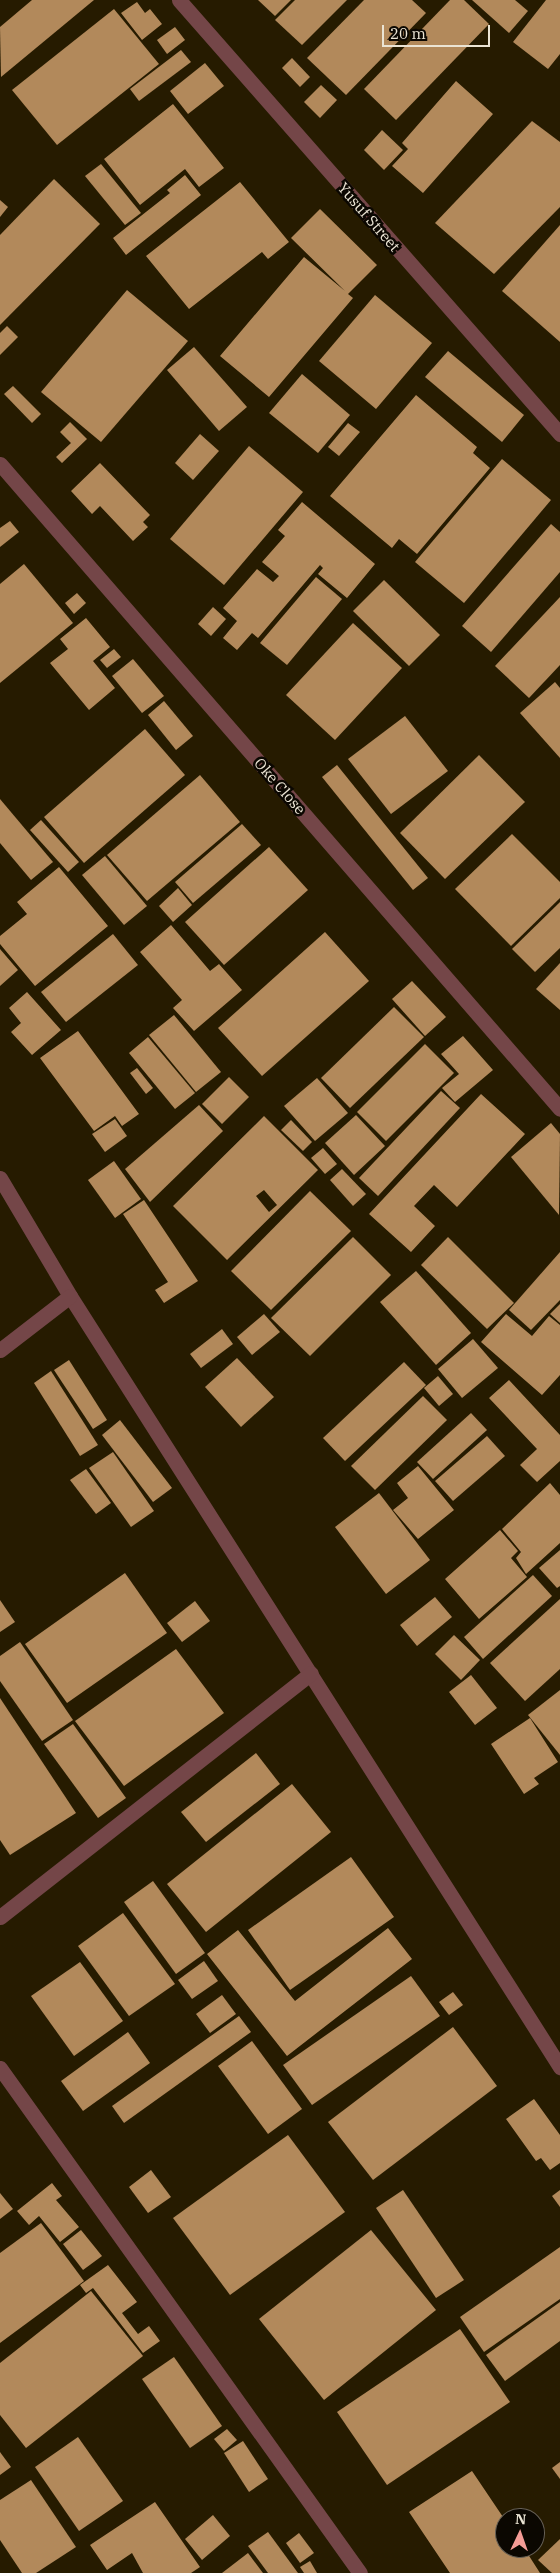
<!DOCTYPE html>
<style>
body{margin:0}
#map{position:relative;width:560px;height:2573px;overflow:hidden;background:#261b00;font-family:"IBM Plex Serif",serif}
div>[style]{position:absolute}
.building>*{inset:0;background:#b2895b}
.minor>*{height:15px;margin:-7.5px;padding:0 7.5px;transform-origin:7.5px;border-radius:7.5px;background:#744648}
span{translate:-50% -50%;white-space:nowrap;text-align:center;line-height:1.15;-webkit-text-stroke:5px #0b0701;paint-order:stroke}
.street-label{font-size:15px;color:#ebe4d4}
.north{position:absolute;left:495px;top:2508px;width:50px;height:50px;box-sizing:border-box;background:#0b0701;border:1px solid #655f55;border-radius:50%;rotate:3deg;font-size:14px;font-weight:700;line-height:20px;text-align:center;color:#ebe4d4}
.north::after{content:'';display:block;margin:auto;width:18px;height:22px;background:#f59c96;clip-path:polygon(50% 0,100% 100%,50% 72%,0 100%)}
.scale{position:absolute;left:382px;top:25px;width:108px;height:22px;box-sizing:border-box;border:2px solid #ebe4d4;border-top:0;padding-left:6px;font-size:15px;line-height:18px;white-space:nowrap;color:#ebe4d4;-webkit-text-stroke:4px #0b0701;paint-order:stroke}
</style>
<div id="map">
<div class="building">
<i style="clip-path:polygon(32px 0,94px 0,1px 77px,0 27px)"></i>
<i style="clip-path:polygon(258px 0,291px 0,275px 16px)"></i>
<i style="clip-path:polygon(295px 0,347px 0,302px 45px,275px 20px)"></i>
<i style="clip-path:polygon(364px 0,412px 0,426px 13px,346px 95px,307px 58px)"></i>
<i style="clip-path:polygon(450px 0,464px 0,489px 24px,396px 120px,364px 89px)"></i>
<i style="clip-path:polygon(472px 0,515px 0,528px 11px,509px 33px)"></i>
<i style="clip-path:polygon(546px 0,560px 0,560px 54px,548px 69px,513px 42px)"></i>
<i style="clip-path:polygon(137px 2px,145px 13px,150px 9px,162px 24px,142px 40px,121px 13px)"></i>
<i style="clip-path:polygon(114px 9px,159px 64px,57px 145px,12px 90px)"></i>
<i style="clip-path:polygon(175px 27px,185px 40px,167px 54px,157px 40px)"></i>
<i style="clip-path:polygon(181px 50px,191px 62px,139px 101px,130px 89px)"></i>
<i style="clip-path:polygon(292px 58px,310px 77px,300px 87px,282px 68px)"></i>
<i style="clip-path:polygon(205px 63px,224px 86px,188px 114px,170px 91px)"></i>
<i style="clip-path:polygon(456px 81px,493px 114px,423px 193px,392px 166px,408px 149px,402px 143px)"></i>
<i style="clip-path:polygon(321px 85px,337px 100px,320px 118px,304px 102px)"></i>
<i style="clip-path:polygon(173px 104px,224px 168px,199px 187px,185px 169px,140px 205px,104px 159px)"></i>
<i style="clip-path:polygon(532px 121px,560px 142px,560px 207px,494px 274px,435px 223px)"></i>
<i style="clip-path:polygon(382px 130px,403px 150px,384px 170px,364px 150px)"></i>
<i style="clip-path:polygon(101px 164px,141px 213px,125px 225px,85px 176px)"></i>
<i style="clip-path:polygon(185px 175px,201px 195px,126px 255px,113px 238px,170px 193px,167px 190px)"></i>
<i style="clip-path:polygon(54px 179px,100px 224px,0 325px,0 235px)"></i>
<i style="clip-path:polygon(240px 182px,289px 242px,268px 259px,262px 252px,189px 309px,146px 256px)"></i>
<i style="clip-path:polygon(0 200px,8px 207px,0 217px)"></i>
<i style="clip-path:polygon(320px 209px,377px 265px,348px 294px,353px 298px,269px 397px,220px 356px,304px 257px,345px 291px,291px 238px)"></i>
<i style="clip-path:polygon(560px 225px,560px 342px,502px 291px)"></i>
<i style="clip-path:polygon(127px 290px,188px 341px,101px 442px,41px 392px)"></i>
<i style="clip-path:polygon(375px 295px,432px 343px,376px 409px,319px 361px)"></i>
<i style="clip-path:polygon(7px 326px,18px 337px,0 355px,0 333px)"></i>
<i style="clip-path:polygon(194px 347px,247px 407px,219px 431px,167px 370px)"></i>
<i style="clip-path:polygon(448px 351px,524px 415px,502px 442px,425px 377px)"></i>
<i style="clip-path:polygon(302px 374px,350px 415px,318px 453px,269px 413px)"></i>
<i style="clip-path:polygon(13px 386px,41px 414px,32px 423px,4px 394px)"></i>
<i style="clip-path:polygon(416px 395px,477px 447px,473px 453px,490px 468px,417px 554px,399px 539px,392px 548px,330px 496px)"></i>
<i style="clip-path:polygon(70px 422px,87px 439px,62px 463px,56px 457px,71px 443px,60px 432px)"></i>
<i style="clip-path:polygon(348px 423px,360px 432px,339px 456px,328px 447px)"></i>
<i style="clip-path:polygon(200px 434px,219px 451px,193px 480px,175px 463px)"></i>
<i style="clip-path:polygon(249px 446px,303px 492px,224px 585px,170px 539px)"></i>
<i style="clip-path:polygon(502px 459px,551px 500px,464px 603px,415px 562px)"></i>
<i style="clip-path:polygon(100px 463px,150px 515px,143px 522px,148px 527px,133px 541px,100px 506px,92px 514px,71px 491px)"></i>
<i style="clip-path:polygon(302px 502px,375px 564px,347px 598px,318px 574px,323px 568px,320px 565px,258px 638px,252px 633px,237px 650px,223px 638px,237px 621px,223px 608px,257px 569px,273px 582px,279px 576px,262px 562px,285px 536px,278px 530px)"></i>
<i style="clip-path:polygon(10px 521px,19px 532px,0 547px,0 528px)"></i>
<i style="clip-path:polygon(551px 524px,560px 532px,560px 572px,491px 652px,462px 626px)"></i>
<i style="clip-path:polygon(24px 564px,73px 623px,0 683px,0 584px)"></i>
<i style="clip-path:polygon(316px 577px,342px 599px,287px 665px,260px 643px)"></i>
<i style="clip-path:polygon(384px 580px,440px 635px,409px 666px,353px 611px)"></i>
<i style="clip-path:polygon(77px 593px,86px 603px,74px 614px,65px 603px)"></i>
<i style="clip-path:polygon(560px 597px,560px 665px,529px 698px,495px 666px)"></i>
<i style="clip-path:polygon(213px 607px,226px 619px,211px 636px,198px 624px)"></i>
<i style="clip-path:polygon(86px 618px,110px 647px,93px 661px,115px 688px,89px 710px,50px 663px,68px 649px,60px 639px)"></i>
<i style="clip-path:polygon(353px 623px,402px 668px,335px 740px,286px 695px)"></i>
<i style="clip-path:polygon(114px 649px,121px 657px,107px 668px,100px 660px)"></i>
<i style="clip-path:polygon(133px 659px,164px 696px,142px 713px,112px 676px)"></i>
<i style="clip-path:polygon(555px 682px,560px 688px,560px 758px,520px 713px)"></i>
<i style="clip-path:polygon(164px 701px,193px 736px,176px 750px,148px 715px)"></i>
<i style="clip-path:polygon(405px 716px,448px 771px,391px 814px,348px 759px)"></i>
<i style="clip-path:polygon(145px 729px,185px 775px,84px 863px,44px 817px)"></i>
<i style="clip-path:polygon(479px 755px,525px 802px,445px 879px,400px 833px)"></i>
<i style="clip-path:polygon(337px 765px,428px 878px,413px 890px,322px 777px)"></i>
<i style="clip-path:polygon(200px 775px,240px 822px,147px 901px,107px 855px)"></i>
<i style="clip-path:polygon(0 799px,53px 862px,31px 880px,0 843px)"></i>
<i style="clip-path:polygon(41px 820px,79px 862px,68px 872px,30px 830px)"></i>
<i style="clip-path:polygon(242px 824px,261px 845px,193px 903px,175px 882px)"></i>
<i style="clip-path:polygon(512px 834px,560px 882px,560px 898px,511px 946px,455px 889px)"></i>
<i style="clip-path:polygon(269px 847px,308px 890px,224px 965px,185px 922px)"></i>
<i style="clip-path:polygon(105px 856px,147px 906px,124px 925px,82px 875px)"></i>
<i style="clip-path:polygon(59px 867px,108px 926px,35px 986px,0 944px,0 936px,27px 914px,17px 902px)"></i>
<i style="clip-path:polygon(178px 888px,192px 905px,173px 922px,159px 906px)"></i>
<i style="clip-path:polygon(560px 902px,560px 948px,535px 972px,512px 949px)"></i>
<i style="clip-path:polygon(171px 925px,210px 971px,219px 964px,242px 990px,194px 1031px,173px 1008px,182px 1000px,140px 952px)"></i>
<i style="clip-path:polygon(325px 932px,369px 981px,262px 1076px,218px 1028px)"></i>
<i style="clip-path:polygon(113px 934px,138px 965px,66px 1022px,41px 992px)"></i>
<i style="clip-path:polygon(0 949px,18px 970px,0 986px)"></i>
<i style="clip-path:polygon(560px 963px,560px 1010px,536px 989px)"></i>
<i style="clip-path:polygon(412px 981px,446px 1017px,425px 1036px,392px 999px)"></i>
<i style="clip-path:polygon(27px 992px,61px 1030px,32px 1055px,11px 1032px,21px 1023px,9px 1008px)"></i>
<i style="clip-path:polygon(394px 1007px,424px 1037px,350px 1108px,321px 1078px)"></i>
<i style="clip-path:polygon(174px 1015px,221px 1072px,196px 1092px,149px 1035px)"></i>
<i style="clip-path:polygon(78px 1031px,139px 1114px,122px 1126px,115px 1116px,94px 1131px,40px 1058px)"></i>
<i style="clip-path:polygon(463px 1036px,493px 1070px,455px 1102px,442px 1088px,459px 1074px,441px 1054px)"></i>
<i style="clip-path:polygon(148px 1037px,195px 1093px,175px 1109px,129px 1053px)"></i>
<i style="clip-path:polygon(425px 1044px,454px 1073px,386px 1141px,357px 1112px)"></i>
<i style="clip-path:polygon(137px 1068px,153px 1088px,146px 1094px,130px 1073px)"></i>
<i style="clip-path:polygon(229px 1077px,249px 1097px,222px 1124px,202px 1104px)"></i>
<i style="clip-path:polygon(317px 1078px,348px 1113px,315px 1141px,284px 1106px)"></i>
<i style="clip-path:polygon(441px 1091px,460px 1108px,378px 1196px,359px 1178px)"></i>
<i style="clip-path:polygon(481px 1094px,525px 1134px,457px 1207px,434px 1185px,414px 1206px,435px 1226px,411px 1252px,369px 1214px)"></i>
<i style="clip-path:polygon(199px 1105px,223px 1131px,150px 1202px,125px 1169px)"></i>
<i style="clip-path:polygon(356px 1115px,385px 1146px,354px 1175px,325px 1143px)"></i>
<i style="clip-path:polygon(evenodd,264px 1116px,318px 1170px,227px 1260px,173px 1206px,264px 1116px,264px 1190px,277px 1205px,269px 1212px,256px 1196px,264px 1190px)"></i>
<i style="clip-path:polygon(115px 1119px,127px 1136px,105px 1152px,92px 1134px)"></i>
<i style="clip-path:polygon(291px 1120px,312px 1142px,303px 1151px,281px 1130px)"></i>
<i style="clip-path:polygon(551px 1123px,560px 1134px,559px 1215px,511px 1157px)"></i>
<i style="clip-path:polygon(323px 1148px,337px 1164px,325px 1174px,311px 1158px)"></i>
<i style="clip-path:polygon(114px 1161px,141px 1199px,115px 1218px,88px 1180px)"></i>
<i style="clip-path:polygon(342px 1169px,366px 1194px,353px 1206px,330px 1180px)"></i>
<i style="clip-path:polygon(310px 1191px,351px 1231px,271px 1310px,231px 1271px)"></i>
<i style="clip-path:polygon(144px 1200px,198px 1281px,164px 1303px,155px 1290px,168px 1282px,123px 1214px)"></i>
<i style="clip-path:polygon(353px 1237px,391px 1275px,310px 1356px,271px 1318px)"></i>
<i style="clip-path:polygon(448px 1237px,514px 1303px,487px 1329px,421px 1265px)"></i>
<i style="clip-path:polygon(560px 1252px,560px 1300px,531px 1330px,509px 1310px)"></i>
<i style="clip-path:polygon(416px 1271px,471px 1333px,436px 1365px,380px 1302px)"></i>
<i style="clip-path:polygon(560px 1304px,560px 1323px,550px 1314px)"></i>
<i style="clip-path:polygon(264px 1314px,280px 1332px,252px 1355px,237px 1337px)"></i>
<i style="clip-path:polygon(506px 1314px,532px 1336px,549px 1316px,560px 1325px,560px 1375px,542px 1395px,481px 1342px)"></i>
<i style="clip-path:polygon(222px 1329px,233px 1344px,201px 1368px,190px 1354px)"></i>
<i style="clip-path:polygon(473px 1339px,498px 1368px,462px 1398px,438px 1369px)"></i>
<i style="clip-path:polygon(237px 1358px,274px 1397px,241px 1427px,205px 1387px)"></i>
<i style="clip-path:polygon(69px 1360px,107px 1420px,93px 1429px,54px 1370px)"></i>
<i style="clip-path:polygon(404px 1362px,426px 1385px,345px 1461px,323px 1438px)"></i>
<i style="clip-path:polygon(51px 1371px,98px 1445px,80px 1456px,34px 1383px)"></i>
<i style="clip-path:polygon(438px 1376px,453px 1394px,439px 1406px,424px 1388px)"></i>
<i style="clip-path:polygon(509px 1380px,560px 1435px,560px 1461px,537px 1482px,520px 1465px,537px 1449px,489px 1398px)"></i>
<i style="clip-path:polygon(423px 1396px,447px 1420px,375px 1490px,351px 1466px)"></i>
<i style="clip-path:polygon(471px 1413px,487px 1430px,433px 1479px,417px 1462px)"></i>
<i style="clip-path:polygon(120px 1420px,172px 1488px,153px 1502px,102px 1435px)"></i>
<i style="clip-path:polygon(487px 1436px,505px 1456px,453px 1501px,435px 1481px)"></i>
<i style="clip-path:polygon(113px 1452px,154px 1511px,131px 1527px,89px 1468px)"></i>
<i style="clip-path:polygon(418px 1466px,454px 1510px,418px 1539px,393px 1510px,408px 1498px,397px 1483px)"></i>
<i style="clip-path:polygon(86px 1469px,111px 1503px,96px 1514px,70px 1480px)"></i>
<i style="clip-path:polygon(550px 1483px,560px 1495px,560px 1543px,526px 1574px,516px 1558px,521px 1552px,502px 1529px)"></i>
<i style="clip-path:polygon(379px 1493px,430px 1560px,386px 1594px,335px 1527px)"></i>
<i style="clip-path:polygon(500px 1530px,518px 1551px,511px 1558px,527px 1577px,479px 1619px,445px 1579px)"></i>
<i style="clip-path:polygon(560px 1550px,560px 1586px,557px 1588px,539px 1568px)"></i>
<i style="clip-path:polygon(125px 1573px,167px 1633px,67px 1703px,25px 1644px)"></i>
<i style="clip-path:polygon(533px 1575px,552px 1596px,483px 1659px,464px 1637px)"></i>
<i style="clip-path:polygon(435px 1597px,452px 1617px,417px 1646px,400px 1625px)"></i>
<i style="clip-path:polygon(560px 1599px,560px 1669px,525px 1701px,490px 1663px)"></i>
<i style="clip-path:polygon(0 1600px,15px 1622px,0 1632px)"></i>
<i style="clip-path:polygon(195px 1601px,210px 1621px,182px 1642px,167px 1623px)"></i>
<i style="clip-path:polygon(454px 1635px,480px 1660px,461px 1680px,435px 1654px)"></i>
<i style="clip-path:polygon(20px 1642px,73px 1720px,42px 1741px,0 1681px,0 1656px)"></i>
<i style="clip-path:polygon(176px 1649px,224px 1713px,124px 1786px,75px 1721px)"></i>
<i style="clip-path:polygon(471px 1675px,497px 1708px,475px 1725px,449px 1692px)"></i>
<i style="clip-path:polygon(560px 1690px,560px 1755px,528px 1715px)"></i>
<i style="clip-path:polygon(0 1698px,76px 1813px,10px 1855px,0 1840px)"></i>
<i style="clip-path:polygon(530px 1718px,558px 1762px,534px 1778px,539px 1784px,524px 1794px,491px 1744px)"></i>
<i style="clip-path:polygon(73px 1724px,126px 1798px,98px 1818px,44px 1744px)"></i>
<i style="clip-path:polygon(256px 1753px,280px 1784px,206px 1842px,181px 1812px)"></i>
<i style="clip-path:polygon(292px 1784px,331px 1832px,206px 1932px,167px 1884px)"></i>
<i style="clip-path:polygon(351px 1857px,394px 1917px,290px 1990px,248px 1930px)"></i>
<i style="clip-path:polygon(153px 1881px,205px 1953px,176px 1974px,124px 1902px)"></i>
<i style="clip-path:polygon(123px 1913px,175px 1984px,129px 2016px,78px 1946px)"></i>
<i style="clip-path:polygon(388px 1928px,412px 1959px,287px 2056px,207px 1954px,238px 1930px,295px 2001px)"></i>
<i style="clip-path:polygon(204px 1961px,218px 1981px,192px 1999px,178px 1980px)"></i>
<i style="clip-path:polygon(80px 1962px,123px 2021px,74px 2056px,31px 1996px)"></i>
<i style="clip-path:polygon(411px 1976px,440px 2016px,312px 2105px,283px 2065px)"></i>
<i style="clip-path:polygon(453px 1992px,463px 2005px,449px 2015px,439px 2002px)"></i>
<i style="clip-path:polygon(222px 1995px,236px 2014px,210px 2033px,196px 2014px)"></i>
<i style="clip-path:polygon(239px 2016px,251px 2032px,124px 2123px,112px 2106px)"></i>
<i style="clip-path:polygon(453px 2027px,497px 2086px,373px 2180px,328px 2122px)"></i>
<i style="clip-path:polygon(128px 2032px,150px 2063px,83px 2111px,61px 2081px)"></i>
<i style="clip-path:polygon(252px 2041px,302px 2109px,268px 2134px,218px 2066px)"></i>
<i style="clip-path:polygon(534px 2099px,560px 2135px,560px 2163px,550px 2170px,541px 2158px,536px 2161px,506px 2119px)"></i>
<i style="clip-path:polygon(288px 2135px,345px 2212px,230px 2295px,173px 2218px)"></i>
<i style="clip-path:polygon(151px 2170px,171px 2197px,148px 2213px,129px 2187px)"></i>
<i style="clip-path:polygon(52px 2183px,62px 2196px,56px 2200px,79px 2227px,60px 2242px,39px 2216px,29px 2225px,17px 2211px)"></i>
<i style="clip-path:polygon(403px 2190px,464px 2280px,436px 2298px,376px 2208px)"></i>
<i style="clip-path:polygon(560px 2190px,560px 2207px,552px 2196px)"></i>
<i style="clip-path:polygon(0 2193px,13px 2209px,0 2219px)"></i>
<i style="clip-path:polygon(41px 2223px,84px 2281px,0 2343px,0 2253px)"></i>
<i style="clip-path:polygon(81px 2230px,102px 2256px,83px 2270px,63px 2244px)"></i>
<i style="clip-path:polygon(371px 2230px,436px 2310px,324px 2400px,259px 2319px)"></i>
<i style="clip-path:polygon(560px 2247px,560px 2299px,484px 2352px,460px 2317px)"></i>
<i style="clip-path:polygon(108px 2265px,137px 2302px,122px 2313px,138px 2334px,149px 2326px,160px 2341px,143px 2353px,93px 2288px,86px 2293px,80px 2285px)"></i>
<i style="clip-path:polygon(91px 2291px,143px 2356px,26px 2448px,0 2415px,0 2363px)"></i>
<i style="clip-path:polygon(560px 2302px,560px 2341px,505px 2381px,486px 2355px)"></i>
<i style="clip-path:polygon(460px 2329px,510px 2402px,387px 2485px,337px 2412px)"></i>
<i style="clip-path:polygon(174px 2357px,222px 2426px,190px 2448px,142px 2379px)"></i>
<i style="clip-path:polygon(227px 2429px,237px 2440px,224px 2451px,214px 2439px)"></i>
<i style="clip-path:polygon(78px 2437px,123px 2501px,79px 2531px,35px 2467px)"></i>
<i style="clip-path:polygon(243px 2441px,268px 2479px,249px 2492px,224px 2453px)"></i>
<i style="clip-path:polygon(0 2452px,11px 2467px,0 2475px)"></i>
<i style="clip-path:polygon(560px 2462px,560px 2479px,552px 2468px)"></i>
<i style="clip-path:polygon(472px 2471px,505px 2520px,505px 2548px,524px 2548px,540px 2573px,450px 2573px,409px 2512px)"></i>
<i style="clip-path:polygon(31px 2480px,76px 2547px,36px 2573px,22px 2573px,0 2540px,0 2500px)"></i>
<i style="clip-path:polygon(155px 2502px,200px 2567px,191px 2573px,143px 2573px,132px 2553px,107px 2570px,90px 2545px)"></i>
<i style="clip-path:polygon(213px 2515px,230px 2536px,202px 2560px,185px 2539px)"></i>
<i style="clip-path:polygon(268px 2532px,298px 2573px,268px 2573px,248px 2546px)"></i>
<i style="clip-path:polygon(299px 2533px,314px 2553px,300px 2563px,286px 2543px)"></i>
<i style="clip-path:polygon(560px 2539px,560px 2573px,552px 2573px,538px 2560px)"></i>
<i style="clip-path:polygon(248px 2553px,263px 2573px,222px 2573px)"></i>
<i style="clip-path:polygon(310px 2561px,317px 2573px,304px 2573px,300px 2567px)"></i>
</div>
<div class="minor">
<i style="left:179px;top:0;width:578px;rotate:48.72deg"></i>
<i style="left:0;top:464px;width:854px;rotate:49.03deg"></i>
<i style="left:0;top:1178px;width:137px;rotate:59.3deg"></i>
<i style="left:70px;top:1296px;width:914px;rotate:57.56deg"></i>
<i style="left:0;top:1350px;width:88px;rotate:-37.6deg"></i>
<i style="left:0;top:1917px;width:395px;rotate:-38.1deg"></i>
<i style="left:0;top:2068px;width:620px;rotate:54.52deg"></i>
</div>
<div class="street-label">
<span style="left:369px;top:217px;rotate:49deg">Yusuf Street</span>
<span style="left:280px;top:786px;rotate:49deg">Oke Close</span>
</div>
<div class="north">N</div>
<div class="scale">20 m</div>
</div>
